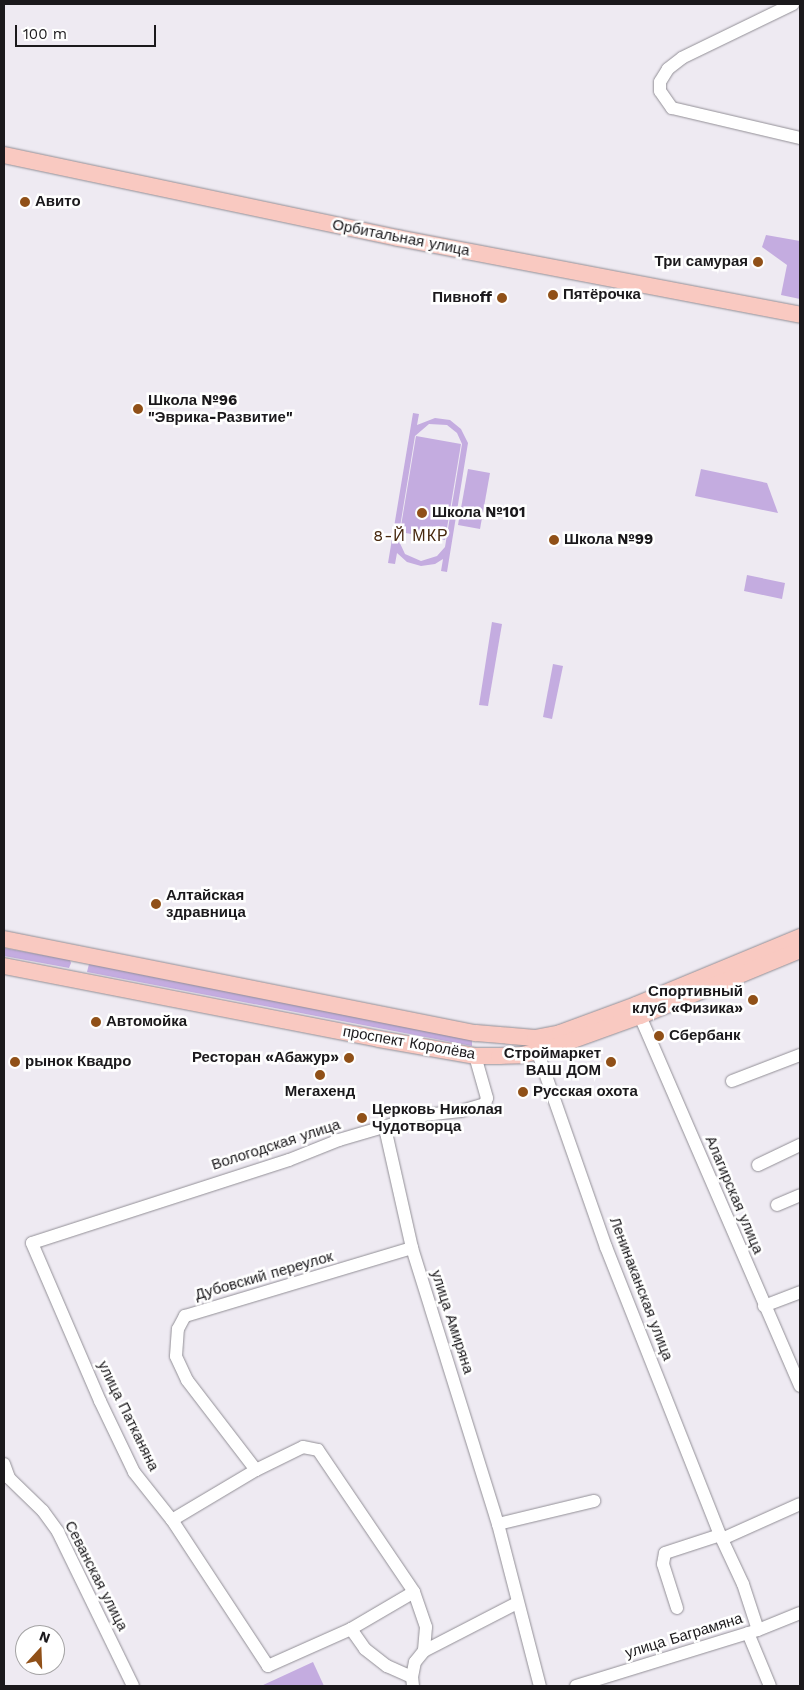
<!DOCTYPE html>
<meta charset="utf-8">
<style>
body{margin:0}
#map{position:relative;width:804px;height:1690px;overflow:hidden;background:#eeeaf2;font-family:"Work Sans",sans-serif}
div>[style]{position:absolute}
.green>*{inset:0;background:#c4ace0}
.roads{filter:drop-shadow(0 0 1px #928f96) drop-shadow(0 0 1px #928f96)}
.minor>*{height:12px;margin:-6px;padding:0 6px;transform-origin:6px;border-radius:6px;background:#fff}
.major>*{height:16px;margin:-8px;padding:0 8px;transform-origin:8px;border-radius:8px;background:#f9c9c1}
.dots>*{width:14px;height:14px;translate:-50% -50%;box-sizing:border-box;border:2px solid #fff;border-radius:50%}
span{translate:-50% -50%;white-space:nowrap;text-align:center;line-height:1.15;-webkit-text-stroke:5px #fff;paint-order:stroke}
.poi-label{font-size:15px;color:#1b191c;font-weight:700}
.left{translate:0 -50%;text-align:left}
.right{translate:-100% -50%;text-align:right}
.street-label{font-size:15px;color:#1b191c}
.neighbourhood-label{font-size:16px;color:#47280e;letter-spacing:1px}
.frame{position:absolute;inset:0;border:5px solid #1b191c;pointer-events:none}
.north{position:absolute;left:15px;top:1625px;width:50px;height:50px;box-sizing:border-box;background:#fff;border:1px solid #a4a3a4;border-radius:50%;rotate:20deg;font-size:14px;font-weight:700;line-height:20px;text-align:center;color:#1b191c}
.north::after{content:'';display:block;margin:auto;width:18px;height:22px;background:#905018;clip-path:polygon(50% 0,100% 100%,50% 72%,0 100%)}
.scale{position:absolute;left:15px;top:25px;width:141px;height:22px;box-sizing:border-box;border:2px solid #1b191c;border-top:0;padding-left:6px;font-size:15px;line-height:18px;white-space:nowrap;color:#1b191c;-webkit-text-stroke:4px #fff;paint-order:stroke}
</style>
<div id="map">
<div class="green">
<i style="clip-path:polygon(766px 235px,800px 241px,800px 299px,781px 295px,787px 265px,762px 247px)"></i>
<i style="clip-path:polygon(evenodd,413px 413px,419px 414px,417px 425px,435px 418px,450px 420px,461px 429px,468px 443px,447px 572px,441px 571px,443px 559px,435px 564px,421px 566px,407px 562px,397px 553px,395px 564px,388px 563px,413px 413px,429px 424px,447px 425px,457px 433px,462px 444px,445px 547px,437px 556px,421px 561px,405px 554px,398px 539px,415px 436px,429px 424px)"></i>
<i style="clip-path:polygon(416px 436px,461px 444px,445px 540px,400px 532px)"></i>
<i style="clip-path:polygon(468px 469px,490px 473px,480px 529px,458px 525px)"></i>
<i style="clip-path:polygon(701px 469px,767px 483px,778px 513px,695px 496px)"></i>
<i style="clip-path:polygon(747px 575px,785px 583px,782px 599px,744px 591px)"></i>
<i style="clip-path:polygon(492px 622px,502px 624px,488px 706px,479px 705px)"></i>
<i style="clip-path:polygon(553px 664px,563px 666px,552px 719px,543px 717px)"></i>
<i style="clip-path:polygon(4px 948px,70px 960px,71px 963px,69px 968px,4px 956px)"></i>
<i style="clip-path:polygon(89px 964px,472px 1040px,472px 1046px,87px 972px)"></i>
<i style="clip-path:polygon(313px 1662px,324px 1686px,261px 1686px)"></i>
</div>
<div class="roads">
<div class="minor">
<i style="left:793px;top:4px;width:123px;rotate:154.1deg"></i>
<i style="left:682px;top:58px;width:18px;rotate:142deg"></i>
<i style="left:668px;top:69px;width:15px;rotate:122deg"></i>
<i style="left:660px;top:82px;width:9px;rotate:90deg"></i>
<i style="left:660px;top:91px;width:21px;rotate:55deg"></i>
<i style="left:672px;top:108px;width:131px;rotate:13.2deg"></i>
<i style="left:640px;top:1016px;width:403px;rotate:66.6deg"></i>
<i style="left:538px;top:1053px;width:206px;rotate:70.7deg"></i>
<i style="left:606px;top:1247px;width:310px;rotate:68.4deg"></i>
<i style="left:720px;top:1535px;width:54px;rotate:64.9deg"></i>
<i style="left:743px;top:1584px;width:48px;rotate:71.9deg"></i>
<i style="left:732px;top:1081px;width:73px;rotate:-20.9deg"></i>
<i style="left:385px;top:1128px;width:123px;rotate:77.3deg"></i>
<i style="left:412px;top:1248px;width:289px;rotate:72.7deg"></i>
<i style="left:498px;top:1524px;width:167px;rotate:75.5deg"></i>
<i style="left:758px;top:1165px;width:47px;rotate:-25.5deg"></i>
<i style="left:777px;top:1205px;width:25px;rotate:-23deg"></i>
<i style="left:764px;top:1306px;width:39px;rotate:-21deg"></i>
<i style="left:4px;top:1464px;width:15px;rotate:70deg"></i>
<i style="left:9px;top:1478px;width:47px;rotate:44.1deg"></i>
<i style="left:43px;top:1511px;width:26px;rotate:54deg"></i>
<i style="left:58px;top:1532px;width:171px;rotate:64deg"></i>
<i style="left:256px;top:1470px;width:113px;rotate:-127.5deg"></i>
<i style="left:187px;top:1380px;width:26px;rotate:-115deg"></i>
<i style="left:176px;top:1356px;width:27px;rotate:-86deg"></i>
<i style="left:178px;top:1329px;width:15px;rotate:-62deg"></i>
<i style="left:185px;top:1316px;width:237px;rotate:-16.7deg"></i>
<i style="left:172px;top:1520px;width:98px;rotate:-30.8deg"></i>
<i style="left:256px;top:1470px;width:52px;rotate:-26.1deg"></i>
<i style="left:303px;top:1447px;width:15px;rotate:11deg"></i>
<i style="left:318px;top:1450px;width:171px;rotate:55.9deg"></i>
<i style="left:414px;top:1592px;width:37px;rotate:71deg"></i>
<i style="left:426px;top:1627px;width:24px;rotate:95deg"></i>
<i style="left:498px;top:1524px;width:99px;rotate:-13.5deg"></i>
<i style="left:722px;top:1539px;width:85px;rotate:-24.2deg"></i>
<i style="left:414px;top:1592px;width:73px;rotate:149.6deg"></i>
<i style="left:351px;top:1629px;width:91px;rotate:156deg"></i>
<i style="left:268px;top:1666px;width:175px;rotate:-123.3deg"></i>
<i style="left:172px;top:1520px;width:61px;rotate:-128.4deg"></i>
<i style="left:134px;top:1472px;width:79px;rotate:-115.6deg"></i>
<i style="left:100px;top:1401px;width:172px;rotate:-113.3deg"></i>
<i style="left:32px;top:1243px;width:270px;rotate:-17.9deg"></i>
<i style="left:289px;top:1160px;width:54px;rotate:-21.8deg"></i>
<i style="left:339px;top:1140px;width:89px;rotate:-16.4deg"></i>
<i style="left:424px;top:1115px;width:37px;rotate:-6deg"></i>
<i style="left:461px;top:1111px;width:25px;rotate:-16deg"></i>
<i style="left:485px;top:1104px;width:6px;rotate:-72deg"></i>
<i style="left:487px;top:1098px;width:44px;rotate:-105.9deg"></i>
<i style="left:677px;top:1608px;width:46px;rotate:-107.7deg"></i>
<i style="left:663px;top:1564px;width:11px;rotate:-80deg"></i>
<i style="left:665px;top:1553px;width:58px;rotate:-18.1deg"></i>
<i style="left:351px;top:1629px;width:24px;rotate:55deg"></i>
<i style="left:365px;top:1649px;width:28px;rotate:38deg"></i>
<i style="left:387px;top:1666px;width:27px;rotate:24deg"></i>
<i style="left:748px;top:1633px;width:57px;rotate:67.5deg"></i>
<i style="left:413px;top:1686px;width:9px;rotate:-96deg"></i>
<i style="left:412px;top:1677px;width:15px;rotate:-79deg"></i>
<i style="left:415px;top:1662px;width:14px;rotate:-51deg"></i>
<i style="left:424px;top:1651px;width:105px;rotate:-27.3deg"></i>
<i style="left:576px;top:1686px;width:190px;rotate:-17.1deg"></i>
<i style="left:758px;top:1630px;width:45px;rotate:-22deg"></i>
</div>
<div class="major">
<i style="left:4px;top:155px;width:403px;rotate:11.9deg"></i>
<i style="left:398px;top:238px;width:409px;rotate:10.8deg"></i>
<i style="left:4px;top:939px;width:481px;rotate:11.3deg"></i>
<i style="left:476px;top:1033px;width:59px;rotate:4.8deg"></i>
<i style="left:535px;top:1038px;width:25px;rotate:-11deg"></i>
<i style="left:560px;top:1033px;width:81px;rotate:-20.2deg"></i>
<i style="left:636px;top:1005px;width:178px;rotate:-22.5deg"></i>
<i style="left:4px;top:966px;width:382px;rotate:11deg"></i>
<i style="left:379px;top:1039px;width:97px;rotate:10deg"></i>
<i style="left:475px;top:1056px;width:24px"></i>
<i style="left:499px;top:1056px;width:23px;rotate:-2deg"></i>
<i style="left:522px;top:1055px;width:30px;rotate:-14deg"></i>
<i style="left:551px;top:1048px;width:95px;rotate:-19.8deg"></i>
<i style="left:640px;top:1016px;width:173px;rotate:-22.4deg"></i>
</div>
</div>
<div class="dots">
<i style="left:25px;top:202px;background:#905018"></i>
<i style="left:758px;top:262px;background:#905018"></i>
<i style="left:553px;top:295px;background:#905018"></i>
<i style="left:502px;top:298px;background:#905018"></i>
<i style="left:138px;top:409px;background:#905018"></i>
<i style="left:422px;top:513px;background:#905018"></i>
<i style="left:554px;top:540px;background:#905018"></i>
<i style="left:156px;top:904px;background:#905018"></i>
<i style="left:753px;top:1000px;background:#905018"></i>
<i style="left:96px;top:1022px;background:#905018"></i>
<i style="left:659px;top:1036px;background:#905018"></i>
<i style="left:349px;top:1058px;background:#905018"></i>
<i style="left:15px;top:1062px;background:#905018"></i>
<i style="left:611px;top:1062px;background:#905018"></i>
<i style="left:320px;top:1075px;background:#905018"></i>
<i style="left:523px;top:1092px;background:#905018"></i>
<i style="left:362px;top:1118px;background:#905018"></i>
</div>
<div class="poi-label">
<span class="left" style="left:35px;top:202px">Авито</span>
<span class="right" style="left:748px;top:262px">Три самурая</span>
<span class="left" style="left:563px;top:295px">Пятёрочка</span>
<span class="right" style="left:492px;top:298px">Пивноff</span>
<span class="left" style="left:148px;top:409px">Школа №96<br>"Эврика-Развитие"</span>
<span class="left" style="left:432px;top:513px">Школа №101</span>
<span class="left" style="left:564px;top:540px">Школа №99</span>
<span class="left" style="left:166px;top:904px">Алтайская<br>здравница</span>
<span class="right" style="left:743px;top:1000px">Спортивный<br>клуб «Физика»</span>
<span class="left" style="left:106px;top:1022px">Автомойка</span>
<span class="left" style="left:669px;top:1036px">Сбербанк</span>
<span class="right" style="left:601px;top:1062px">Строймаркет<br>ВАШ ДОМ</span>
<span class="right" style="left:339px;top:1058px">Ресторан «Абажур»</span>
<span class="left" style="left:25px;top:1062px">рынок Квадро</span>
<span style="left:320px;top:1092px">Мегахенд</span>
<span class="left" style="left:533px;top:1092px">Русская охота</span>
<span class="left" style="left:372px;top:1118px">Церковь Николая<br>Чудотворца</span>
</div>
<div class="street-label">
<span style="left:401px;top:238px;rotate:11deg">Орбитальная улица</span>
<span style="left:409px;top:1043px;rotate:10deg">проспект Королёва</span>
<span style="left:276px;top:1145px;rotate:-18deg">Вологодская улица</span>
<span style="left:734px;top:1195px;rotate:67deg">Алагирская улица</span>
<span style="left:264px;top:1276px;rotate:-16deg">Дубовский переулок</span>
<span style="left:641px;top:1289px;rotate:69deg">Ленинаканская улица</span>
<span style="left:452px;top:1322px;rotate:72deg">улица Амиряна</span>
<span style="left:128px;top:1416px;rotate:64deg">улица Патканяна</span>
<span style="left:96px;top:1576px;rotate:63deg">Севанская улица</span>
<span style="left:684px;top:1636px;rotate:-17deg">улица Баграмяна</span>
</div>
<div class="neighbourhood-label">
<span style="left:411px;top:536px">8-Й МКР</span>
</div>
<div class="frame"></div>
<div class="north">N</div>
<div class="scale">100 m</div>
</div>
